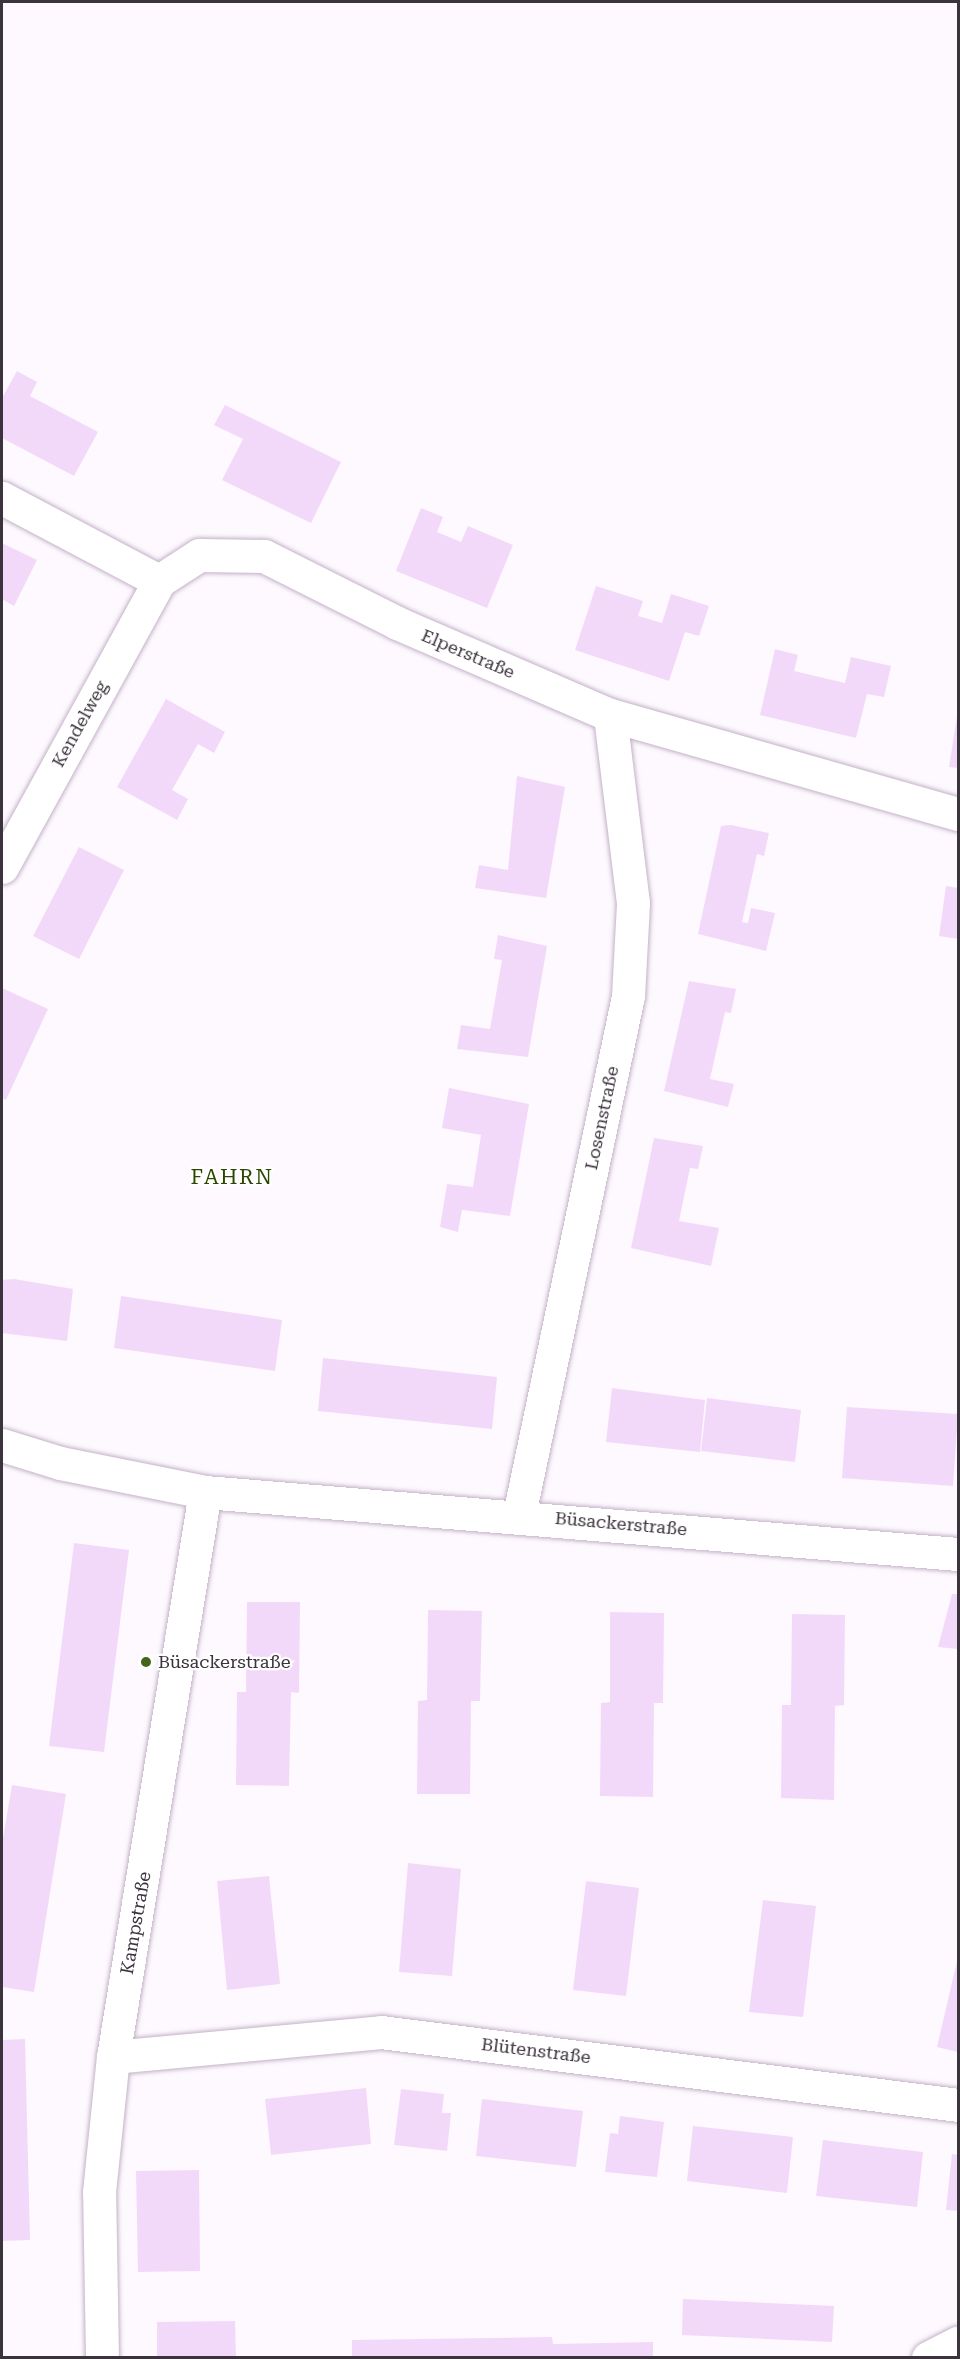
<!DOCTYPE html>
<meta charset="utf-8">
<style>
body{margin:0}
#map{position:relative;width:960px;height:2359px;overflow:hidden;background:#fdf9fe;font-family:"Roboto Serif",serif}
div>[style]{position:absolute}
.building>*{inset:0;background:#f3d9f9}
.roads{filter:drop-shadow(0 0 2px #c4b1c8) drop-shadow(0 0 2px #c4b1c8)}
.minor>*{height:33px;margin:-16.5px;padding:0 16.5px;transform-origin:16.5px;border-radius:16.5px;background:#fff}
.dots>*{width:16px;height:16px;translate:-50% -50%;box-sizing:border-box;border:3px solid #fff;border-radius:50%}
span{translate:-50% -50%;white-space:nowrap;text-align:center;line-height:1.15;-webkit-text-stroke:4.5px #fff;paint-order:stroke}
.street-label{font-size:18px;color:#3c343d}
.poi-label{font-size:18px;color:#3c343d}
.left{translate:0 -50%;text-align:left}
.quarter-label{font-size:21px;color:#2c4800;letter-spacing:1.5px}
.frame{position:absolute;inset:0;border:3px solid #3c343d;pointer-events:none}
</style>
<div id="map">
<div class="building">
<i style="clip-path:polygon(17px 371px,37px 382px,30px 396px,98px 432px,74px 476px,2px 438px,2px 398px)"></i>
<i style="clip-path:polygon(225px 405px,341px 462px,311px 523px,222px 480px,243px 439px,214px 425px)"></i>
<i style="clip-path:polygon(421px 508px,443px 517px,437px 532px,461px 542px,468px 526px,513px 545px,487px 608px,396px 571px)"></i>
<i style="clip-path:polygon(2px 543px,37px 560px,14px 606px,2px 599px)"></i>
<i style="clip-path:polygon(596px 586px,643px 601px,638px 616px,662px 623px,671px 594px,709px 606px,699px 636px,685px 632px,669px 681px,575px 650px)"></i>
<i style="clip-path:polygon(775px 649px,798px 655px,794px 671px,845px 683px,851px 657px,891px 666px,884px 697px,867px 694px,856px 738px,760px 715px)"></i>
<i style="clip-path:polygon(166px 699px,225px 732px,214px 753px,198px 744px,172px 790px,188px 799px,177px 820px,117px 787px)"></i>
<i style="clip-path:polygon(957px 716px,958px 716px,958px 768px,949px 767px)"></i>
<i style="clip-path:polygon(517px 776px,565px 787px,546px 898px,475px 888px,479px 865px,508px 870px)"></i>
<i style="clip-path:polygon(731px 825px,769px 833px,764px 856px,757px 854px,742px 922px,748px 923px,751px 908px,775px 913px,766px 951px,698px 934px,721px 826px)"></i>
<i style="clip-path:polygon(79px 847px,124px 870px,79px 959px,33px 936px)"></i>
<i style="clip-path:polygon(946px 886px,958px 888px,958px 939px,939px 936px)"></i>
<i style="clip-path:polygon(498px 935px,547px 946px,528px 1057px,457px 1049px,461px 1025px,490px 1029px,502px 960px,494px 959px)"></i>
<i style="clip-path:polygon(689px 981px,736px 989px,731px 1013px,725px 1012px,710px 1079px,734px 1084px,728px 1107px,664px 1091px)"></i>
<i style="clip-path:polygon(2px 988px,48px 1009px,6px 1100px,2px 1098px)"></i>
<i style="clip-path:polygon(449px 1088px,529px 1104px,510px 1216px,462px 1210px,458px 1232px,440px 1227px,447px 1184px,473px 1187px,481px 1135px,442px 1128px)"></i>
<i style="clip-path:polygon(654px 1138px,703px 1146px,698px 1169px,690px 1168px,679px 1221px,719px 1228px,711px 1266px,631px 1248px)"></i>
<i style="clip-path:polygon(14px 1279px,73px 1289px,67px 1341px,2px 1333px,2px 1280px)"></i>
<i style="clip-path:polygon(121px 1296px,282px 1320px,275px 1371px,114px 1348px)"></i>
<i style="clip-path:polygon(323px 1358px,497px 1377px,492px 1429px,318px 1411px)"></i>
<i style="clip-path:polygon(612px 1388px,705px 1400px,700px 1452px,606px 1442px)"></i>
<i style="clip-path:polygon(707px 1398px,801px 1410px,795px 1462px,701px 1451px)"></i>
<i style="clip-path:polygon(847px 1407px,958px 1414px,953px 1486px,842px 1478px)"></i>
<i style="clip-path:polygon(74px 1543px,129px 1550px,104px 1752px,49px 1746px)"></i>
<i style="clip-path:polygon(952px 1594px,958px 1594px,958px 1649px,938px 1647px)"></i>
<i style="clip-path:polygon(247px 1602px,300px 1602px,299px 1693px,291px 1692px,289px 1786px,236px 1785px,237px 1692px,246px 1692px)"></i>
<i style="clip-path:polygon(428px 1610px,482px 1611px,480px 1701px,471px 1701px,470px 1794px,417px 1794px,418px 1701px,427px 1700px)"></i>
<i style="clip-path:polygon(610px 1612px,664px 1613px,663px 1703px,654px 1703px,653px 1797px,600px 1796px,601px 1703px,610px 1702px)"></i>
<i style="clip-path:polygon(792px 1614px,845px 1615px,844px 1705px,835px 1706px,834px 1800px,781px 1798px,782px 1705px,791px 1705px)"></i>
<i style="clip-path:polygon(12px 1785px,66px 1794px,34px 1992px,2px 1987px,2px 1844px)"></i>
<i style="clip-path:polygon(408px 1863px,461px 1869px,452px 1976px,399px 1972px)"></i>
<i style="clip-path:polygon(269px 1876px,280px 1984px,227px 1990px,217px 1881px)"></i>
<i style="clip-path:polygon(586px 1881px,639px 1888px,626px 1996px,573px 1990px)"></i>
<i style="clip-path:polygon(763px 1900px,816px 1906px,803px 2017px,749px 2012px)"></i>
<i style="clip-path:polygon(958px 1957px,958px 2052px,937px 2047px)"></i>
<i style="clip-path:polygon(25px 2039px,30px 2240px,2px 2241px,2px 2040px)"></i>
<i style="clip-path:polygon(366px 2088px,371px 2144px,271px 2155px,265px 2099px)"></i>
<i style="clip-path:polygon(401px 2089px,444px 2094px,442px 2113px,451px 2113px,447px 2151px,394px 2145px)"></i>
<i style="clip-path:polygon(482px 2099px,583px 2111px,576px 2167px,476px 2156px)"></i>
<i style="clip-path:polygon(620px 2116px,664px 2122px,657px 2177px,605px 2172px,610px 2133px,618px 2134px)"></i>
<i style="clip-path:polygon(693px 2126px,793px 2137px,787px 2193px,687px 2181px)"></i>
<i style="clip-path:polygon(823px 2140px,923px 2152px,917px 2207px,816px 2196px)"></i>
<i style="clip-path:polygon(952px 2154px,958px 2155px,958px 2211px,946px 2210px)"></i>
<i style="clip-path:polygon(199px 2170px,200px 2271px,138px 2272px,136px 2171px)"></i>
<i style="clip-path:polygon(683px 2299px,834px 2306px,832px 2342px,682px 2335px)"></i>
<i style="clip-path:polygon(235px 2321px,236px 2358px,157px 2358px,157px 2322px)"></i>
<i style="clip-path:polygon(552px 2337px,553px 2344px,653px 2342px,653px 2358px,352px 2358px,352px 2340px)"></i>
</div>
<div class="roads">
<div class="minor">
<i style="left:2px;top:498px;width:178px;rotate:27.9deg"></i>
<i style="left:159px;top:581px;width:48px;rotate:-33deg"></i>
<i style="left:199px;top:555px;width:65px;rotate:0.9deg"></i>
<i style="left:264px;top:556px;width:149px;rotate:26.7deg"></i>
<i style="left:397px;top:623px;width:232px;rotate:23.4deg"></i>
<i style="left:610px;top:715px;width:362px;rotate:15.9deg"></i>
<i style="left:2px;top:867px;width:326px;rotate:-61.2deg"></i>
<i style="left:2px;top:1445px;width:61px;rotate:17.2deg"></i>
<i style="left:60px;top:1463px;width:148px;rotate:11.3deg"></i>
<i style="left:205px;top:1492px;width:756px;rotate:4.71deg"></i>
<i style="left:519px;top:1515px;width:530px;rotate:-78.14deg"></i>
<i style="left:628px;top:996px;width:93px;rotate:-86.9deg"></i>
<i style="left:633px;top:903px;width:189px;rotate:-97deg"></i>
<i style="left:113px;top:2057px;width:269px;rotate:-5.3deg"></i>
<i style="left:381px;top:2032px;width:582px;rotate:7.21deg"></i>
<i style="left:102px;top:2358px;width:166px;rotate:-91deg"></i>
<i style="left:99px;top:2192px;width:136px;rotate:-84.1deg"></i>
<i style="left:113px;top:2057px;width:572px;rotate:-80.75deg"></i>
<i style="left:928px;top:2358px;width:34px;rotate:-27deg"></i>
</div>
</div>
<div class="dots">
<i style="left:146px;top:1662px;background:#44651a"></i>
</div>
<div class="street-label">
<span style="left:468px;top:654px;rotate:23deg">Elperstraße</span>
<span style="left:80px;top:724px;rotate:-61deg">Kendelweg</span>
<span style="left:602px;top:1118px;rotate:-78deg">Losenstraße</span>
<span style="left:621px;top:1524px;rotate:5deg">Büsackerstraße</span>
<span style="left:136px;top:1923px;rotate:-80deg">Kampstraße</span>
<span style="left:536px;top:2051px;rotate:7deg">Blütenstraße</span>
</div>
<div class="poi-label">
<span class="left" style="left:158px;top:1662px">Büsackerstraße</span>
</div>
<div class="quarter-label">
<span style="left:232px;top:1177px">FAHRN</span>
</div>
<div class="frame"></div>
</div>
